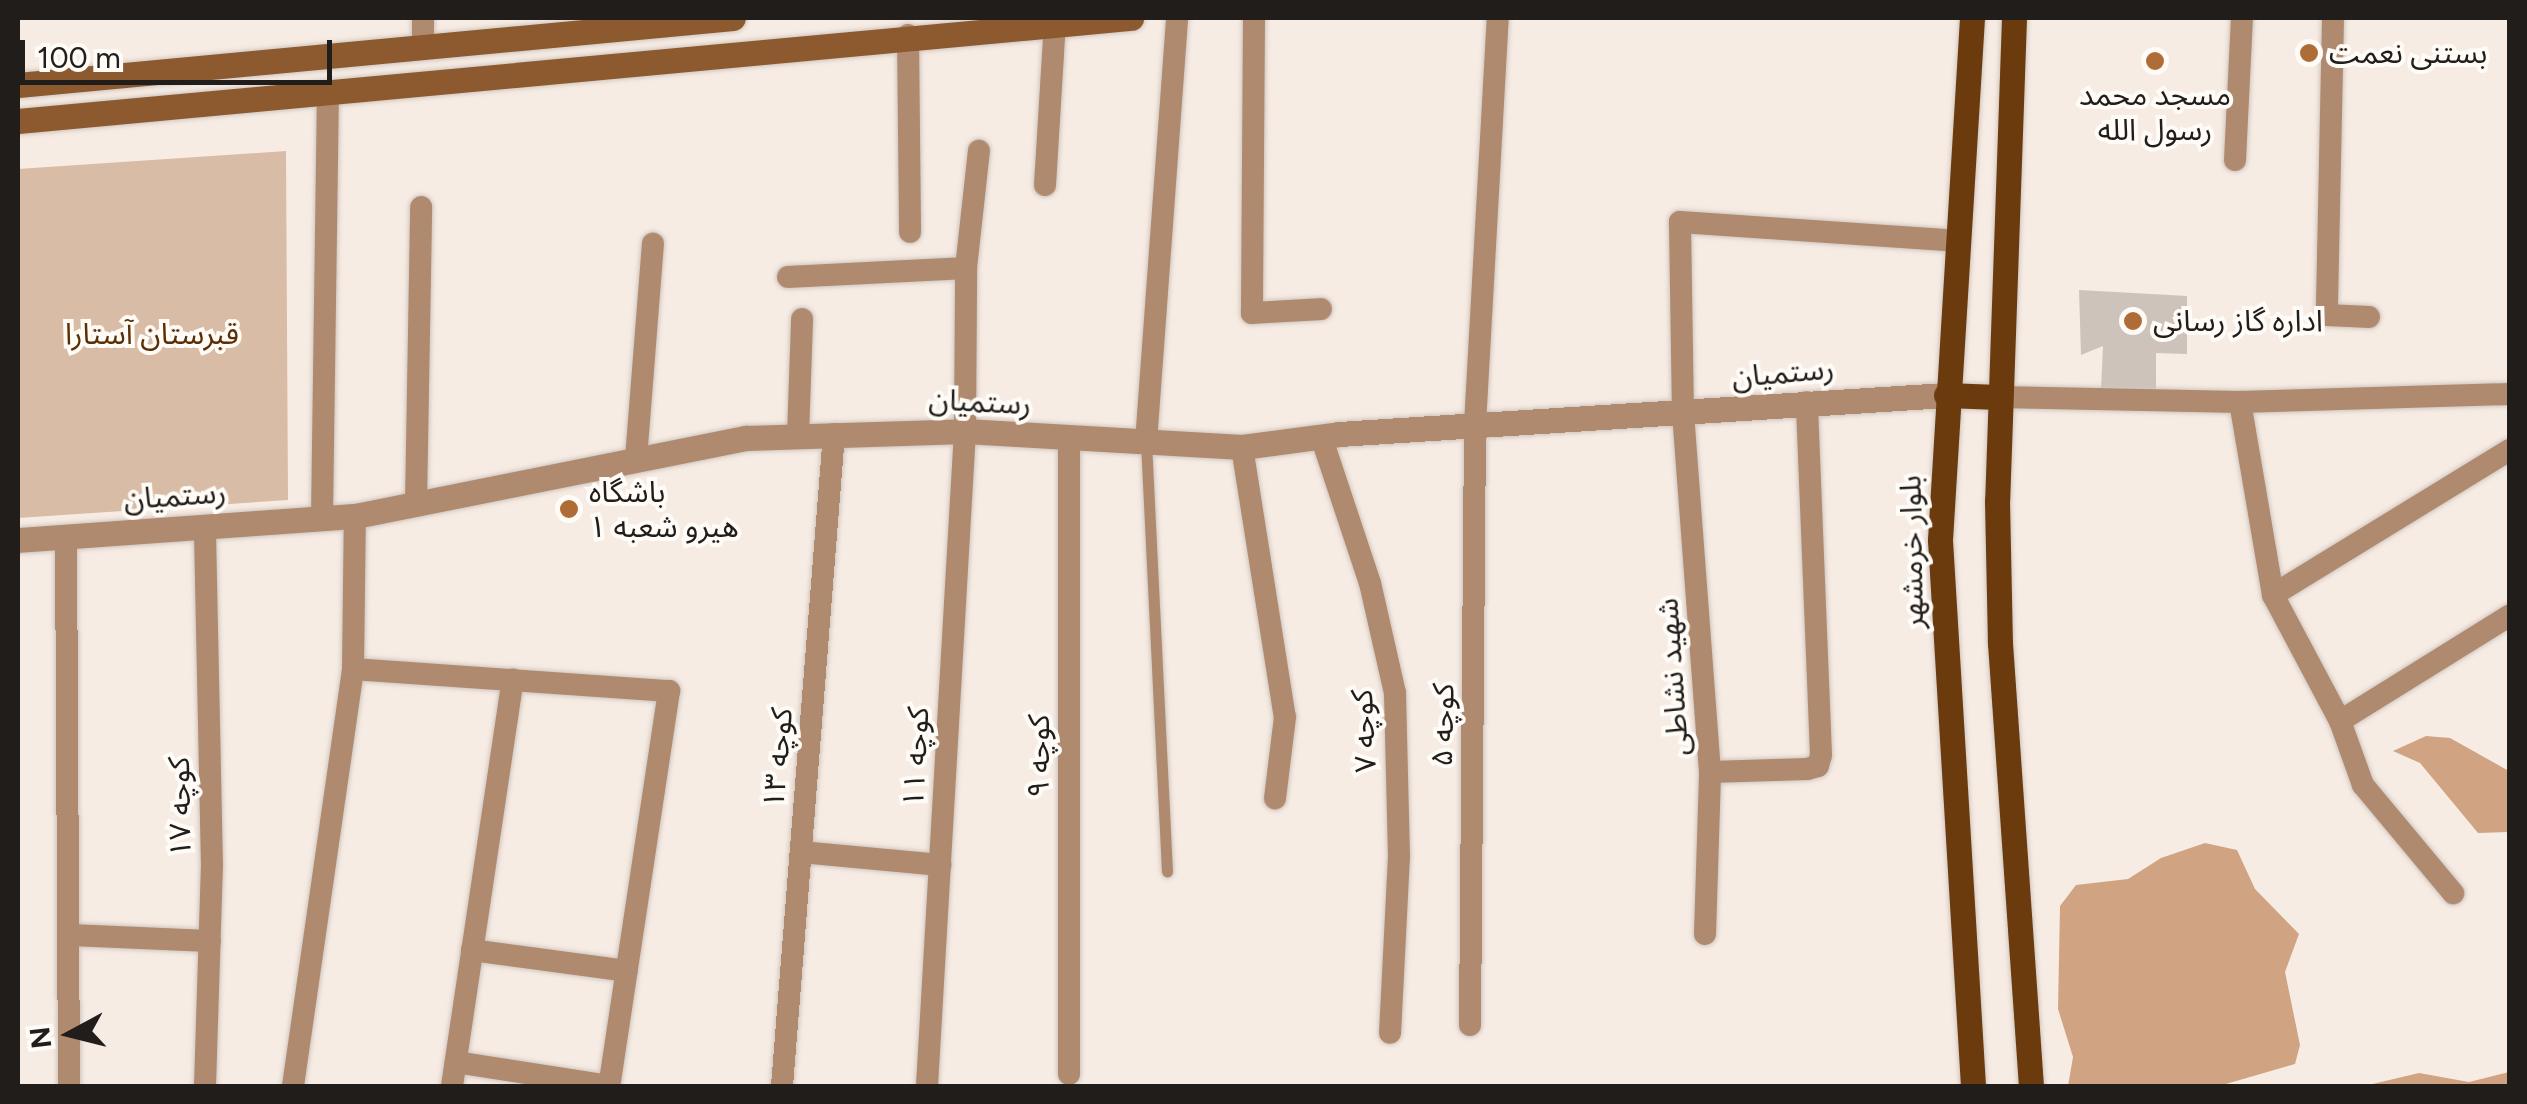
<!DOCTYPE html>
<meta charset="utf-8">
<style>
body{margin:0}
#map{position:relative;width:2527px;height:1104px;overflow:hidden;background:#f7ece4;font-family:Figtree,"Noto Sans Arabic",sans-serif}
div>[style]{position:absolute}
.green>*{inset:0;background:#d9bca6}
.water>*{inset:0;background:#d0a482}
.building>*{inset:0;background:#cdc3bb}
.roads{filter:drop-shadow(0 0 2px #d0c7c0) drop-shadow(0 0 2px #d0c7c0)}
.service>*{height:11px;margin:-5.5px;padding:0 5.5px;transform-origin:5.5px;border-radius:5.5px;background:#af8a6f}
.minor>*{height:22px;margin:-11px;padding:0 11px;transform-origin:11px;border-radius:11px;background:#af8a6f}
.tertiary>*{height:25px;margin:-12.5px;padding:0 12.5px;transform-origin:12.5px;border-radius:12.5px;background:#af8a6f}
.secondary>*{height:25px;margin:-12.5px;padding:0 12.5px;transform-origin:12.5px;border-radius:12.5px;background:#8d5a2f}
.primary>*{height:25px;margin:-12.5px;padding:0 12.5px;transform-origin:12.5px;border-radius:12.5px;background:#6c3b0d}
.dots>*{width:28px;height:28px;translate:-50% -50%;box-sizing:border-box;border:5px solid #fffbf7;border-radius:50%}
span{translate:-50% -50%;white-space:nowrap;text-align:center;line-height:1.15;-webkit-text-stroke:8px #fffbf7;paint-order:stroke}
.poi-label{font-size:30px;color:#211d1b}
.left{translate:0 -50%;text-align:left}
.park-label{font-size:30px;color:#5a2f05}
.street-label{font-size:30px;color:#211d1b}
.frame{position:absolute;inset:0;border:20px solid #211d1b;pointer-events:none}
.north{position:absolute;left:20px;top:984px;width:100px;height:100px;-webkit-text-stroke:8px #fffbf7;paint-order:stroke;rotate:263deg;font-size:28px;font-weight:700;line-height:40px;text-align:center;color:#211d1b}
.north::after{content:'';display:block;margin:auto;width:35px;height:45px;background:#211d1b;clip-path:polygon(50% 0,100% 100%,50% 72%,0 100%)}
.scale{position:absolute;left:20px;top:40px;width:312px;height:45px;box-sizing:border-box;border:5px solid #211d1b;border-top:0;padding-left:12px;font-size:30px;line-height:35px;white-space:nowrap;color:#211d1b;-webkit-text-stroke:8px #fffbf7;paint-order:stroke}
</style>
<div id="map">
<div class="green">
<i style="clip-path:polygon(286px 151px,288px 500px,18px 518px,18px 169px)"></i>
</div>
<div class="water">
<i style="clip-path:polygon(2426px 736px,2450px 738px,2509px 771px,2509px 832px,2478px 833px,2420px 763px,2393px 751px)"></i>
<i style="clip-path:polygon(2205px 843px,2237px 850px,2255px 889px,2299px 934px,2285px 972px,2300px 1045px,2295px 1064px,2219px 1086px,2068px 1086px,2073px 1057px,2058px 1009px,2060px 906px,2076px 885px,2128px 879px,2161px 858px)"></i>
<i style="clip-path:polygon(2509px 1072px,2509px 1086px,2364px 1086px,2419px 1073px,2469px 1082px)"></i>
</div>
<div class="building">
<i style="clip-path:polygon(2079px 290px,2187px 296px,2187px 354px,2156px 353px,2156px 391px,2101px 389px,2103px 346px,2081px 355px)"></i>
</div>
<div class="roads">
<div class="service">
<i style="left:1146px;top:442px;width:430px;rotate:87.2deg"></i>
</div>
<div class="minor">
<i style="left:1254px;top:18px;width:295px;rotate:90.4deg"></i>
<i style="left:1252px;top:313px;width:69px;rotate:-3.3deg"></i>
<i style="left:2333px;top:18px;width:297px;rotate:91.2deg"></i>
<i style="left:2327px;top:315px;width:42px;rotate:2.7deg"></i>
<i style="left:908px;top:35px;width:197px;rotate:89.4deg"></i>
<i style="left:423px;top:49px;width:31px;rotate:-90deg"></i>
<i style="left:2235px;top:160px;width:142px;rotate:-87.2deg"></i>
<i style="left:1045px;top:185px;width:162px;rotate:-86.5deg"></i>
<i style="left:788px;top:277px;width:178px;rotate:-2.9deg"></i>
<i style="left:1998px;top:397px;width:242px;rotate:1.2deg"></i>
<i style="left:2240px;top:402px;width:270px;rotate:-1.7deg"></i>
<i style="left:2240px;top:402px;width:196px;rotate:80.3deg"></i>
<i style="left:2273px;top:595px;width:143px;rotate:62deg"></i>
<i style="left:2340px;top:721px;width:68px;rotate:70.2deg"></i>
<i style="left:2363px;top:785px;width:141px;rotate:50.2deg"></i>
<i style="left:798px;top:436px;width:117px;rotate:-88deg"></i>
<i style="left:1321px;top:436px;width:155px;rotate:71.6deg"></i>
<i style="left:1370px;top:583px;width:113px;rotate:77.2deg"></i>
<i style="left:1395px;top:693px;width:163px;rotate:88.6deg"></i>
<i style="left:1399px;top:856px;width:177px;rotate:92.9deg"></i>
<i style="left:1069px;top:439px;width:635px;rotate:90deg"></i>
<i style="left:1146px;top:442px;width:425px;rotate:-85.8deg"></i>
<i style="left:1242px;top:447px;width:273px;rotate:81deg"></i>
<i style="left:1285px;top:717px;width:82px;rotate:97deg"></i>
<i style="left:636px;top:459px;width:216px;rotate:-85.5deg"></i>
<i style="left:416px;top:504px;width:297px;rotate:-89deg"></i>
<i style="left:322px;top:518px;width:424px;rotate:-89.2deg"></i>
<i style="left:66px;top:536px;width:550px;rotate:89.69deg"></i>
<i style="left:2273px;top:595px;width:278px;rotate:-31.5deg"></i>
<i style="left:353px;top:669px;width:317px;rotate:4deg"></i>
<i style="left:669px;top:691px;width:400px;rotate:98.6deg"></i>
<i style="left:609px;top:1086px;width:155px;rotate:-171.1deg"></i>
<i style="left:2340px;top:721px;width:200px;rotate:-31.9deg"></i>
<i style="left:1710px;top:772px;width:97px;rotate:-1.8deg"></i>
<i style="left:1807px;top:769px;width:11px;rotate:-15deg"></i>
<i style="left:1818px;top:766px;width:11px;rotate:-75deg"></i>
<i style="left:1821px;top:755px;width:353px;rotate:-92.3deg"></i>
<i style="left:801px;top:852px;width:140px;rotate:5.3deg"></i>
<i style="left:1705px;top:934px;width:162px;rotate:-88.2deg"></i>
<i style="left:1710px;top:772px;width:358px;rotate:-94.3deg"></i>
<i style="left:1683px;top:415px;width:193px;rotate:-90.9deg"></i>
<i style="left:1680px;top:222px;width:277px;rotate:3.9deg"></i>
<i style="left:70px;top:935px;width:140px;rotate:2.5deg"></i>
<i style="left:472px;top:950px;width:156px;rotate:7.7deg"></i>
<i style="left:1470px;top:1025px;width:600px;rotate:-89.52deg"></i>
<i style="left:1475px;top:425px;width:408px;rotate:-86.8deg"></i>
<i style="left:205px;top:1086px;width:219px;rotate:-88.2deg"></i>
<i style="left:212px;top:867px;width:340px;rotate:-91.2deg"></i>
<i style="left:293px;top:1086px;width:421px;rotate:-81.8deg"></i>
<i style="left:353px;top:669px;width:153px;rotate:-89.3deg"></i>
<i style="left:452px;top:1086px;width:411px;rotate:-81.5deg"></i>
<i style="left:782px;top:1086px;width:654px;rotate:-85.44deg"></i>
<i style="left:927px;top:1086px;width:656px;rotate:-86.68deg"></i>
<i style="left:965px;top:431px;width:163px;rotate:-89.6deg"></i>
<i style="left:966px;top:268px;width:118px;rotate:-83.7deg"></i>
</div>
<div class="tertiary">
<i style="left:18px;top:540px;width:338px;rotate:-4.1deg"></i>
<i style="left:355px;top:516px;width:399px;rotate:-11.3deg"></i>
<i style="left:746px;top:438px;width:219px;rotate:-1.8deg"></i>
<i style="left:965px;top:431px;width:277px;rotate:3.3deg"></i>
<i style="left:1242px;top:447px;width:98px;rotate:-7.6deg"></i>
<i style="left:1339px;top:434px;width:608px;rotate:-3.68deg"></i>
</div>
<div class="secondary">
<i style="left:18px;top:85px;width:718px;rotate:-5.35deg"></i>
<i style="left:18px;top:121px;width:1118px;rotate:-5.29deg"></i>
</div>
<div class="primary">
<i style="left:1972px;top:18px;width:523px;rotate:93.51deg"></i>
<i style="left:1940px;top:540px;width:547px;rotate:86.54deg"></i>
<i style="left:2014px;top:18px;width:483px;rotate:92deg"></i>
<i style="left:1997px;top:501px;width:142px;rotate:88.8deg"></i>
<i style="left:2000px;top:643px;width:444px;rotate:86deg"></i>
<i style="left:1946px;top:395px;width:52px;rotate:2.2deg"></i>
</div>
</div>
<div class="dots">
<i style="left:2309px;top:53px;background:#ae6d37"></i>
<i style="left:2155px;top:61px;background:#ae6d37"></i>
<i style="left:2133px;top:321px;background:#ae6d37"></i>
<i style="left:569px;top:509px;background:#ae6d37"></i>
</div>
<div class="poi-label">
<span class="left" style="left:2329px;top:53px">بستنی نعمت</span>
<span style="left:2155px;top:112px">مسجد محمد<br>رسول الله</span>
<span class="left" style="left:2153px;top:321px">اداره گاز رسانی</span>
<span class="left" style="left:589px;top:509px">باشگاه<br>هیرو شعبه ۱</span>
</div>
<div class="park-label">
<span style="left:152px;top:334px">قبرستان آستارا</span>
</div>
<div class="street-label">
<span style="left:1783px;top:373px;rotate:-5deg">رستمیان</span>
<span style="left:980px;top:402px;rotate:3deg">رستمیان</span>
<span style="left:175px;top:496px;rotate:-4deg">رستمیان</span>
<span style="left:1912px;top:552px;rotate:-91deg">بلوار خرمشهر</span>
<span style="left:1673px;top:677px;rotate:-94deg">شهید نشاطی</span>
<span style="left:1443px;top:725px;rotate:-89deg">کوچه ۵</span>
<span style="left:1364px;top:731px;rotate:-93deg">کوچه ۷</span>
<span style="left:1039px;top:756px;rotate:-90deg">کوچه ۹</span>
<span style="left:916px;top:757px;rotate:-87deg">کوچه ۱۱</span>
<span style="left:778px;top:758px;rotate:-85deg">کوچه ۱۳</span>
<span style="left:180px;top:807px;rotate:-91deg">کوچه ۱۷</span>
</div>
<div class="frame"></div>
<div class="north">N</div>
<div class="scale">100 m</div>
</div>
